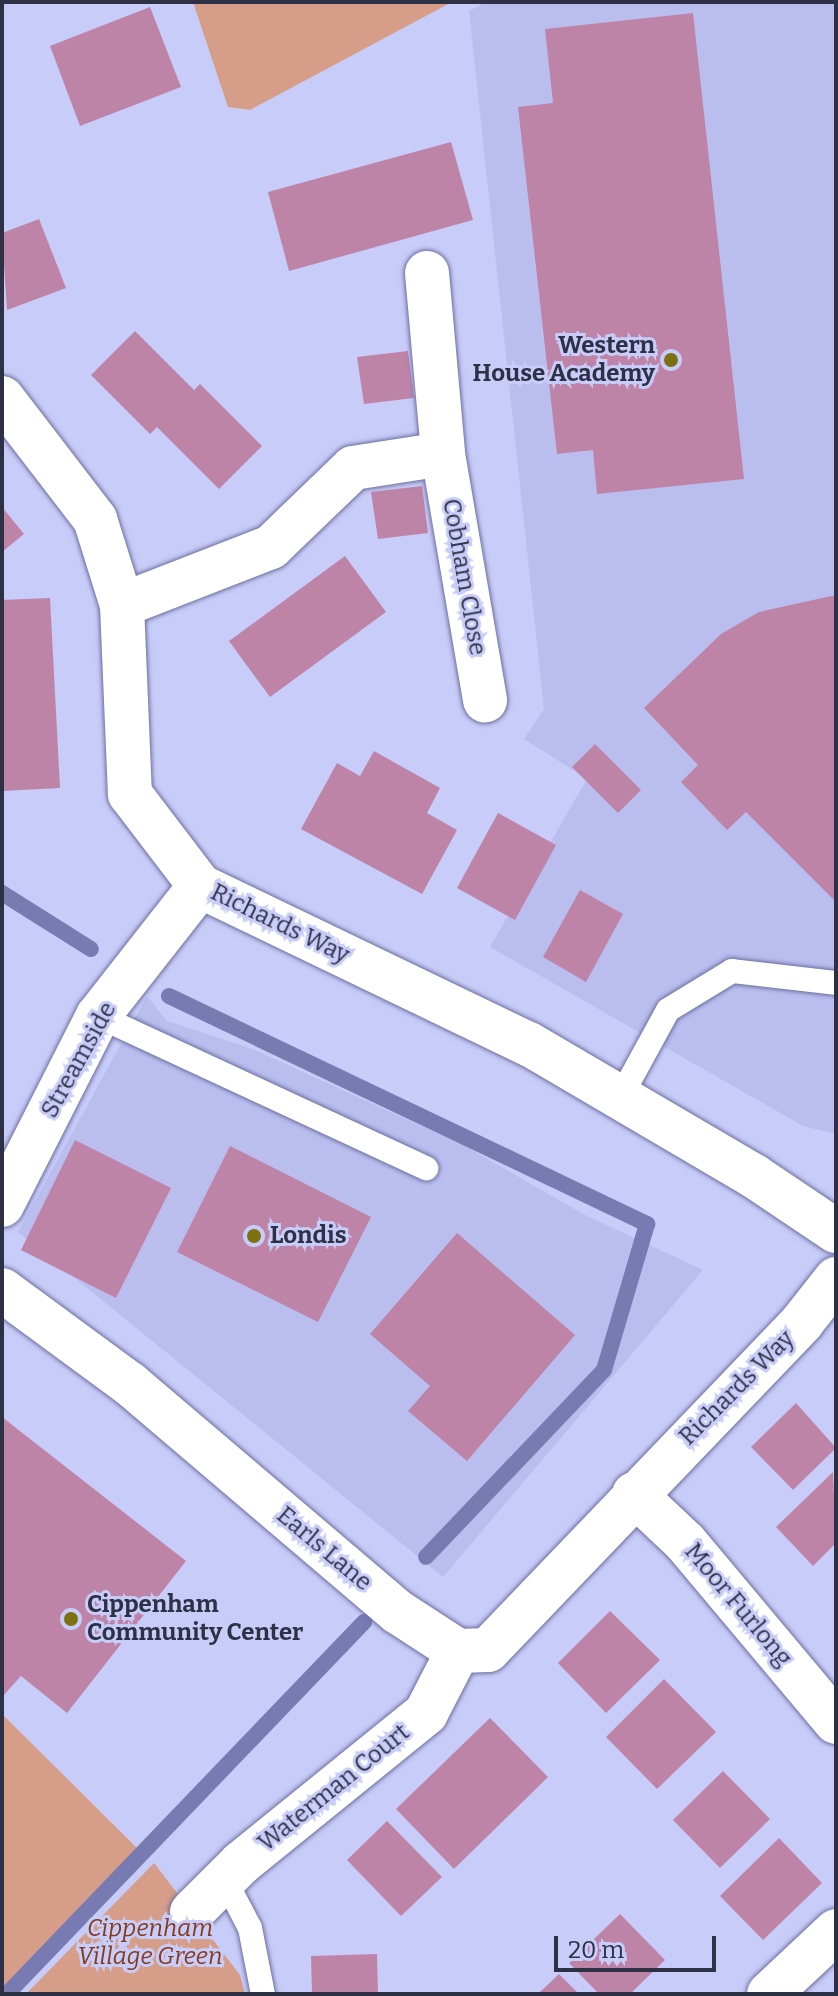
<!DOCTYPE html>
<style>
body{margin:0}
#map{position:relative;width:838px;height:1996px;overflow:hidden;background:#c8ccf8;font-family:Bitter,serif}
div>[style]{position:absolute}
.built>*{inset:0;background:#babeef}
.green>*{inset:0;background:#d69d88}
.stream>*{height:16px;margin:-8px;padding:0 8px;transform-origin:8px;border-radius:8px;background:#787ab2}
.building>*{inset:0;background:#bd84a8}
.roads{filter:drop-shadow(0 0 2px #6c6fa1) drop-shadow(0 0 2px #6c6fa1)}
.service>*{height:24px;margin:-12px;padding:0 12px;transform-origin:12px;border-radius:12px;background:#fff}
.minor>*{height:44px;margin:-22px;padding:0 22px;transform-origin:22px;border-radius:22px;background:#fff}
.dots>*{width:22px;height:22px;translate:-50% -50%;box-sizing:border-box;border:4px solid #c8ccf8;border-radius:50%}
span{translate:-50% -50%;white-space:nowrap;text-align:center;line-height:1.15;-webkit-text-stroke:6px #c8ccf8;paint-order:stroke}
.poi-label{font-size:24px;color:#2e3045;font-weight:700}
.right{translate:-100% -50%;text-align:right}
.left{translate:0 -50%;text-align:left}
.street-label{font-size:24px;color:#2e3045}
.park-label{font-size:24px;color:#873a1a;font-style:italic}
.frame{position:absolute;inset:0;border:4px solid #2e3045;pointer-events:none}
.scale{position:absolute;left:554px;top:1936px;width:162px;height:36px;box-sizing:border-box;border:4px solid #2e3045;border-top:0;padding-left:10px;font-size:24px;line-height:28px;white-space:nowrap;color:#2e3045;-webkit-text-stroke:6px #c8ccf8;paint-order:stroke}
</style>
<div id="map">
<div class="built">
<i style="clip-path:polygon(486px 2px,836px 2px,836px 1134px,803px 1126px,490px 947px,587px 779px,524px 739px,544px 709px,469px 11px)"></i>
<i style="clip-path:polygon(147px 996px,167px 1021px,253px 1049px,465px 1146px,585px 1215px,703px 1270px,443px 1577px,18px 1232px)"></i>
</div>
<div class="green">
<i style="clip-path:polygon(193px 2px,452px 2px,250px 110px,228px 107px)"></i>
<i style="clip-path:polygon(2px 1714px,142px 1853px,7px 1993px,2px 1989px)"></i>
<i style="clip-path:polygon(154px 1863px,240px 1975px,245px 1994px,26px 1994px)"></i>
</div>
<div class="stream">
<i style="left:2px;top:893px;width:105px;rotate:32.2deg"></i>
<i style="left:169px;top:996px;width:530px;rotate:25.5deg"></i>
<i style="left:647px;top:1224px;width:152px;rotate:106.4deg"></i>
<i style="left:604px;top:1370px;width:258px;rotate:133.6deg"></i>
<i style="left:7px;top:1994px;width:516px;rotate:-46.18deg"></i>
</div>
<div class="building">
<i style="clip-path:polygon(150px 7px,181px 87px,80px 126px,50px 46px)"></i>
<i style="clip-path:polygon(693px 13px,744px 479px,597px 494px,593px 450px,557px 454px,518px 107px,553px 103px,545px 29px)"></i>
<i style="clip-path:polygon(451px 142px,473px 220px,289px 271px,268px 192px)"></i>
<i style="clip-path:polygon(39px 219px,66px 288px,7px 310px,2px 233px)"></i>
<i style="clip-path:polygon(135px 331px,194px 390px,200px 384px,262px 446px,219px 489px,157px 427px,150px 434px,91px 375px)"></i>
<i style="clip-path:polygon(408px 351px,414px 398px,364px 404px,357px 357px)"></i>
<i style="clip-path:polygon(422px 486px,428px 533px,378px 539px,371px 492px)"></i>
<i style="clip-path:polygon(2px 507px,24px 534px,2px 552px)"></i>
<i style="clip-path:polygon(345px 556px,386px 612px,270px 697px,229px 641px)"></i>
<i style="clip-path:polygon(836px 595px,836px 902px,746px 812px,727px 830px,681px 782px,698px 765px,644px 708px,721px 634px,759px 612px)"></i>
<i style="clip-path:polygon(50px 598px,60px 788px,2px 791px,2px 600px)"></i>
<i style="clip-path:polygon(595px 744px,641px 790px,618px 813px,572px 767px)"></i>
<i style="clip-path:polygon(374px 751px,440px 788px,427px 813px,457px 830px,422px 894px,301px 829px,337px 763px,360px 776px)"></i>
<i style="clip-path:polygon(498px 813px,556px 845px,515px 920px,457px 888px)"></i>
<i style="clip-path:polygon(580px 890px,623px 914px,586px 982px,543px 957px)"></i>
<i style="clip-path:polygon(75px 1140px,171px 1188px,116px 1298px,21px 1250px)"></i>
<i style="clip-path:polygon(230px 1146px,371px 1217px,318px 1322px,177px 1252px)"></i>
<i style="clip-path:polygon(457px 1233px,575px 1335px,467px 1461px,408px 1411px,430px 1386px,370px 1334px)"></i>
<i style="clip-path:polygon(796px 1403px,836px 1448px,793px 1490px,751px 1447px)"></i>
<i style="clip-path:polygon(2px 1417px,186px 1561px,67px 1713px,21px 1676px,2px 1697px)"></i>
<i style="clip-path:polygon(833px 1472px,836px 1543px,813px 1566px,776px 1527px)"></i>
<i style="clip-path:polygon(610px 1611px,660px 1660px,606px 1713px,558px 1663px)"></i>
<i style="clip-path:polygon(664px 1679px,716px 1732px,657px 1789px,606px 1737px)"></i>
<i style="clip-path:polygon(490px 1718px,548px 1777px,454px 1869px,396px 1809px)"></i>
<i style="clip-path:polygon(723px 1771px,770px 1819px,720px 1868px,673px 1820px)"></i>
<i style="clip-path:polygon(387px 1821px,442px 1877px,401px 1916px,347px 1860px)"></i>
<i style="clip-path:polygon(779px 1838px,822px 1883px,763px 1940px,720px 1896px)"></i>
<i style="clip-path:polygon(620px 1914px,665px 1960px,630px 1994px,599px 1994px,569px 1963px)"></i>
<i style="clip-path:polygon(377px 1954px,378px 1994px,312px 1994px,311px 1956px)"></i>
<i style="clip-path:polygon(559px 1974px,579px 1994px,538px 1994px)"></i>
</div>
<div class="roads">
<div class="service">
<i style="left:98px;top:1016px;width:362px;rotate:24.9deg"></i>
<i style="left:621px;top:1096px;width:98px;rotate:-61.3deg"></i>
<i style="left:668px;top:1010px;width:75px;rotate:-31.4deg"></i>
<i style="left:732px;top:971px;width:105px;rotate:6.6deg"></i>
<i style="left:225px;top:1880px;width:54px;rotate:62.5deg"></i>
<i style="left:250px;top:1928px;width:67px;rotate:78.9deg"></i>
</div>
<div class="minor">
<i style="left:427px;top:273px;width:182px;rotate:84.9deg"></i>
<i style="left:443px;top:454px;width:250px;rotate:80.3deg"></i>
<i style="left:2px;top:398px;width:153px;rotate:52.5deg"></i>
<i style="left:95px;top:519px;width:90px;rotate:72.6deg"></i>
<i style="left:122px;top:605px;width:189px;rotate:87.6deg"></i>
<i style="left:130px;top:794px;width:116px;rotate:52.7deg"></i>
<i style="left:200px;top:886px;width:365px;rotate:25.7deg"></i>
<i style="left:529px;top:1044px;width:261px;rotate:30.4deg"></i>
<i style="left:754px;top:1176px;width:99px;rotate:33.9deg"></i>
<i style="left:122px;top:605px;width:160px;rotate:-21.3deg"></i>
<i style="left:271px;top:547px;width:114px;rotate:-43.9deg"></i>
<i style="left:353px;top:468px;width:91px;rotate:-8.8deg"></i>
<i style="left:2px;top:1205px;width:212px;rotate:-63.1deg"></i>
<i style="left:98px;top:1016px;width:165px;rotate:-51.9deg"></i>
<i style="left:2px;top:1290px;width:159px;rotate:36.3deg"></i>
<i style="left:130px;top:1384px;width:352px;rotate:40.4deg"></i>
<i style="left:398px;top:1612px;width:72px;rotate:33deg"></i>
<i style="left:458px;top:1651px;width:30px;rotate:-2deg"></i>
<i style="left:488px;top:1650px;width:454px;rotate:-46.2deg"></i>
<i style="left:802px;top:1322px;width:55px;rotate:-51.7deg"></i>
<i style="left:634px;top:1494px;width:70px;rotate:43.3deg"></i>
<i style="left:685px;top:1542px;width:235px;rotate:50deg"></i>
<i style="left:192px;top:1912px;width:69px;rotate:-45deg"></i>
<i style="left:241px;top:1863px;width:238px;rotate:-39deg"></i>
<i style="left:426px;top:1713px;width:70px;rotate:-62.7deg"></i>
<i style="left:769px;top:1994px;width:92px;rotate:-43.2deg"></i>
</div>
</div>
<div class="dots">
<i style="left:671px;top:360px;background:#7c700f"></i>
<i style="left:254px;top:1236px;background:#7c700f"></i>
<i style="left:71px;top:1619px;background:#7c700f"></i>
</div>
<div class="poi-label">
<span class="right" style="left:655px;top:360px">Western<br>House Academy</span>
<span class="left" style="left:270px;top:1236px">Londis</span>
<span class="left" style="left:87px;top:1619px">Cippenham<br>Community Center</span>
</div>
<div class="street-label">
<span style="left:464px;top:577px;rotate:80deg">Cobham Close</span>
<span style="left:280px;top:924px;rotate:26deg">Richards Way</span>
<span style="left:79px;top:1060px;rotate:-61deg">Streamside</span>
<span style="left:737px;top:1388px;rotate:-45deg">Richards Way</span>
<span style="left:324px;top:1549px;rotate:40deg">Earls Lane</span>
<span style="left:738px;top:1605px;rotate:50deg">Moor Furlong</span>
<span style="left:334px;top:1788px;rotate:-39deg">Waterman Court</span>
</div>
<div class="park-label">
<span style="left:150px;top:1943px">Cippenham<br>Village Green</span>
</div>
<div class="frame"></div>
<div class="scale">20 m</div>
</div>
